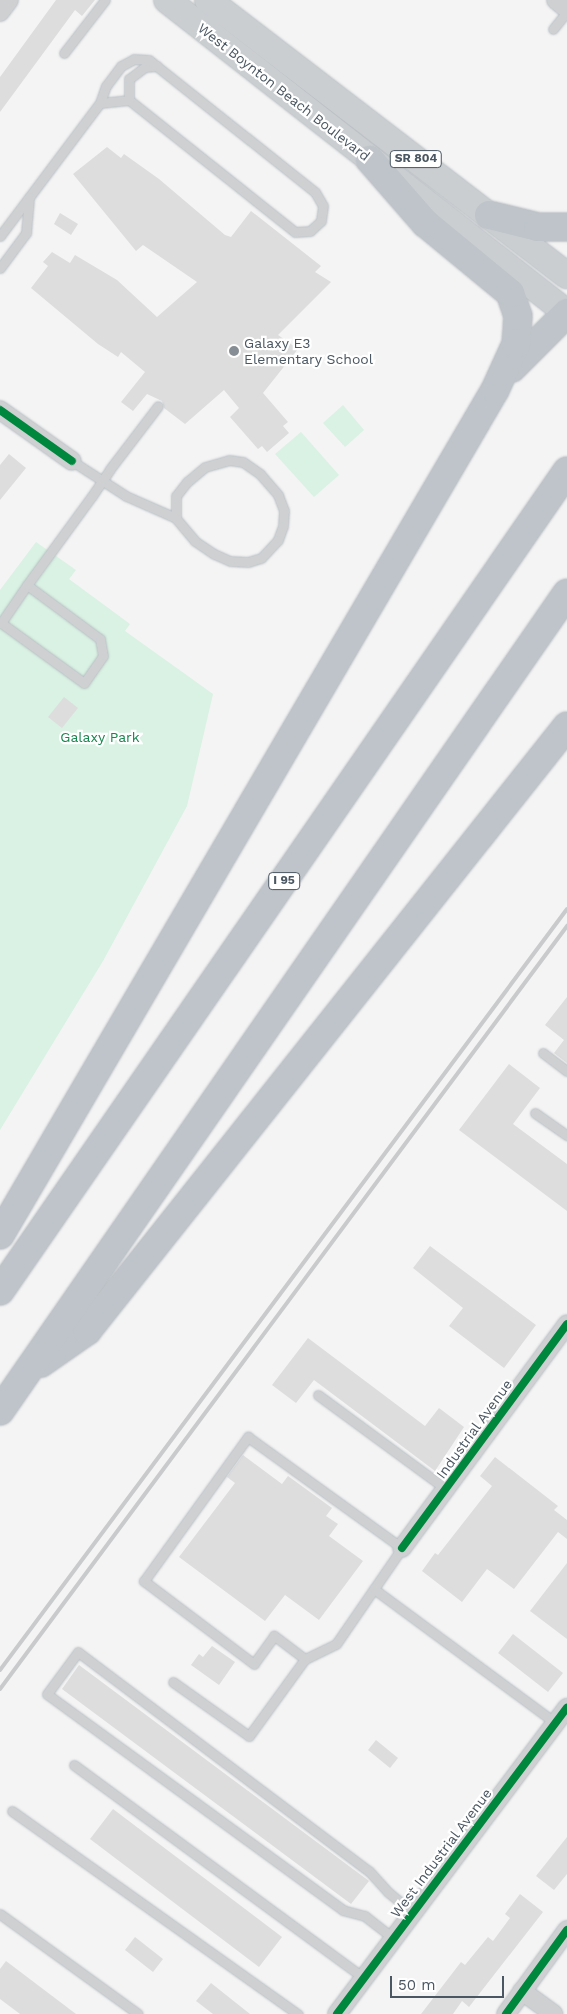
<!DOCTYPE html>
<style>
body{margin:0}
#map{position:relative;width:567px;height:2014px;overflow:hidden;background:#f4f4f4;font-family:"Work Sans",sans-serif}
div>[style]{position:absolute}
.green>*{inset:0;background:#d9f2e3}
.building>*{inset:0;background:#ddddde}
.roads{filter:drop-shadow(0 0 1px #b9bec3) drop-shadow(0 0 1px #b9bec3)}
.service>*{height:9px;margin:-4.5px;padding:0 4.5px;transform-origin:4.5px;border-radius:4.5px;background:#ced0d2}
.minor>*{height:18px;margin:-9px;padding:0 9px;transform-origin:9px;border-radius:9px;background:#ced0d2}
.primary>*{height:26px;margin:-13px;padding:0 13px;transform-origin:13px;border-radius:13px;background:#caced1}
.motorway>*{height:28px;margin:-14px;padding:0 14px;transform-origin:14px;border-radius:14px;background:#bec4c9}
.rail>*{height:4px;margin:-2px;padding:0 2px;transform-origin:2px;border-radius:2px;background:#c9cacc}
.cycleway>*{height:8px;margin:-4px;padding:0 4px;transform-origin:4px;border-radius:4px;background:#00873e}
.dots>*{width:14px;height:14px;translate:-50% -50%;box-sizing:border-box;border:2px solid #fff;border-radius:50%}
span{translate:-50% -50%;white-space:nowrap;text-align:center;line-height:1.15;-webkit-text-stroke:4.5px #fff;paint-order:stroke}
.shield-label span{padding:1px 4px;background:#fff;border:1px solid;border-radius:4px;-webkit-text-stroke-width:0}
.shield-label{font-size:12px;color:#4a5661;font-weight:700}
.street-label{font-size:14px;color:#4a5661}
.poi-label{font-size:14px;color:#4a5661}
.left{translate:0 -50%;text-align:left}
.park-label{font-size:14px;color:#17864f}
.scale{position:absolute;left:390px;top:1976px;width:114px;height:22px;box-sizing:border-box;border:2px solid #4a5661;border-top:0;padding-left:6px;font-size:15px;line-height:18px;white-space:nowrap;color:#4a5661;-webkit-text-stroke:4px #fff;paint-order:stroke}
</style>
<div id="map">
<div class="green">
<i style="clip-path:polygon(343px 405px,364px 430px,345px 447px,323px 423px)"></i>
<i style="clip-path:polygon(301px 432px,339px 475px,314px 497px,275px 454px)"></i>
<i style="clip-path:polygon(36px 542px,76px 570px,69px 579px,130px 624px,125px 631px,213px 694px,187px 806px,103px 961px,0 1130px,0 590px)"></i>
</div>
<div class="building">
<i style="clip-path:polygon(56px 0,95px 0,82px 16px,75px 10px,0 112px,0 77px)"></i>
<i style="clip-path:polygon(107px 147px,121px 158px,124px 154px,159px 179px,225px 235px,231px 237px,251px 211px,321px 266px,315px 272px,331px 282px,278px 335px,298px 349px,263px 393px,288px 422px,283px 426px,289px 433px,267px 452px,262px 446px,258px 449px,230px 417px,239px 408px,224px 390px,185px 424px,164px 408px,162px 401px,147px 394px,133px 411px,121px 402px,145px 372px,121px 352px,118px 357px,98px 344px,31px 288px,48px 266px,43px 262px,52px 252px,70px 263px,75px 255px,117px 280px,157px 317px,197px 282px,143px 245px,136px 251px,73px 174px)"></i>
<i style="clip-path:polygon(60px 213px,78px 224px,71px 235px,54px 224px)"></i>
<i style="clip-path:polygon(9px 454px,26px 468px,0 500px,0 465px)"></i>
<i style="clip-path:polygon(64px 697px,78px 708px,62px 728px,48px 717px)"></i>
<i style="clip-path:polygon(567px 997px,567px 1063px,554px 1053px,564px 1040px,545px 1025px)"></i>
<i style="clip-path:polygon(509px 1064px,540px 1088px,513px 1124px,567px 1164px,567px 1211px,459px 1130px)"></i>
<i style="clip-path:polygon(430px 1246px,536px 1325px,504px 1368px,449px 1326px,463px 1308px,413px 1268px)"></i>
<i style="clip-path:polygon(308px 1338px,425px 1426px,439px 1408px,464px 1427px,435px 1471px,314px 1380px,296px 1403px,272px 1385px)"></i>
<i style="clip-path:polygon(243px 1455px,282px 1484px,288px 1476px,332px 1508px,326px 1516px,338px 1524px,329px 1536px,363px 1561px,319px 1620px,285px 1595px,265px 1621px,179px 1557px,235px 1483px,227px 1477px)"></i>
<i style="clip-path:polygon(495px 1457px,558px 1506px,554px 1510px,567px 1520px,567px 1539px,558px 1532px,514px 1589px,487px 1569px,462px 1602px,422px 1571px,435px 1553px,438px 1555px,492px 1486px,480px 1476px)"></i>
<i style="clip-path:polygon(567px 1563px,567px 1639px,530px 1611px)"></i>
<i style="clip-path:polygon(513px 1634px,563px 1673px,548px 1692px,498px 1653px)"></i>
<i style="clip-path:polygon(212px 1646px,235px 1662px,219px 1685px,191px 1665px,199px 1654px,203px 1657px)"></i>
<i style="clip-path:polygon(79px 1665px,369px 1881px,351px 1904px,62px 1689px)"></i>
<i style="clip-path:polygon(376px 1740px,398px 1758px,390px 1768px,368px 1750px)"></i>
<i style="clip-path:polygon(113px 1809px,282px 1937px,259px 1967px,90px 1839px)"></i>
<i style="clip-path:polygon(567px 1837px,567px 1874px,554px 1890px,536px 1876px)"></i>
<i style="clip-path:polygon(520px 1894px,543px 1912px,469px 2007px,462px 2001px,453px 2014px,421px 2014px,461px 1962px,465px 1965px,488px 1937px,493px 1941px,510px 1918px,505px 1914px)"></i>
<i style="clip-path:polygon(135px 1937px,163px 1959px,153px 1972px,125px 1950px)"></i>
<i style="clip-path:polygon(6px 1961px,76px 2014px,20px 2014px,0 1999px,0 1969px)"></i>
<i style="clip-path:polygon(211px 1983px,250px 2014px,213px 2014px,196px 2001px)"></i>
</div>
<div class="roads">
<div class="service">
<i style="left:553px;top:29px;width:22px;rotate:-51deg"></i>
<i style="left:64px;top:53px;width:67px;rotate:-52.3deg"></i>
<i style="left:129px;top:100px;width:21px;rotate:-90deg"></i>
<i style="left:129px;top:79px;width:20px;rotate:-37deg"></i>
<i style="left:145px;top:67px;width:12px;rotate:-5deg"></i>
<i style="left:0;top:236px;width:166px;rotate:-53.1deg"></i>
<i style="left:100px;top:103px;width:18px;rotate:-71deg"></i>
<i style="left:106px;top:86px;width:25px;rotate:-53deg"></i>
<i style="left:121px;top:66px;width:15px;rotate:-28deg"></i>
<i style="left:134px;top:59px;width:15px;rotate:4deg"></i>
<i style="left:149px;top:60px;width:212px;rotate:38.5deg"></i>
<i style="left:315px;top:192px;width:16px;rotate:60deg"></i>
<i style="left:323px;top:206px;width:15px;rotate:98deg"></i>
<i style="left:321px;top:221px;width:15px;rotate:138deg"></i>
<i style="left:310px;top:231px;width:15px;rotate:176deg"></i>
<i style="left:295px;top:232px;width:212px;rotate:-141.5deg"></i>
<i style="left:129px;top:100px;width:29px;rotate:174deg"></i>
<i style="left:0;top:268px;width:44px;rotate:-53.4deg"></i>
<i style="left:26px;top:233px;width:36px;rotate:-85deg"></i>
<i style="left:229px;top:460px;width:14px;rotate:8deg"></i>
<i style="left:243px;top:462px;width:21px;rotate:35deg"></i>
<i style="left:260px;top:474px;width:28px;rotate:49deg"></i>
<i style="left:278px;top:495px;width:17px;rotate:69deg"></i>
<i style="left:284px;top:511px;width:15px;rotate:94deg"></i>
<i style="left:283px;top:526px;width:15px;rotate:110deg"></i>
<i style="left:278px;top:540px;width:25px;rotate:133deg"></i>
<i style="left:261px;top:558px;width:14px;rotate:163deg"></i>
<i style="left:248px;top:562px;width:18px;rotate:-177deg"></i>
<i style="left:230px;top:561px;width:17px;rotate:-156deg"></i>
<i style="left:214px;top:554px;width:23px;rotate:-146deg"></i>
<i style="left:195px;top:541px;width:30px;rotate:-130deg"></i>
<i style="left:176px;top:518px;width:22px;rotate:-90deg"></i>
<i style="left:176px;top:496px;width:18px;rotate:-52deg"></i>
<i style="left:187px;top:482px;width:23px;rotate:-40deg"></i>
<i style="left:205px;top:467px;width:25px;rotate:-16deg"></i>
<i style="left:72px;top:461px;width:64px;rotate:32.9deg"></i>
<i style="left:126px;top:496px;width:55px;rotate:23.7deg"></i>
<i style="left:27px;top:585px;width:91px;rotate:36.5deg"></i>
<i style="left:100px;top:639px;width:17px;rotate:80deg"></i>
<i style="left:103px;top:656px;width:33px;rotate:125deg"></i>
<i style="left:84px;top:683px;width:102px;rotate:-144.1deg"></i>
<i style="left:1px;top:623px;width:46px;rotate:-55.6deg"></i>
<i style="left:27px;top:585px;width:110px;rotate:-53.9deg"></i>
<i style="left:92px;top:496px;width:32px;rotate:-56deg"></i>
<i style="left:110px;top:469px;width:79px;rotate:-52.7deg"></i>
<i style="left:543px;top:1053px;width:30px;rotate:37deg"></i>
<i style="left:535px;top:1113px;width:39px;rotate:35deg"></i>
<i style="left:318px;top:1395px;width:159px;rotate:36.3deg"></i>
<i style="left:248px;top:1437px;width:190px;rotate:35.8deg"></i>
<i style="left:402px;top:1548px;width:116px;rotate:124.5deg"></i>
<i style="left:336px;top:1644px;width:34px;rotate:154deg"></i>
<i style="left:305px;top:1659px;width:39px;rotate:-143deg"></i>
<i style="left:274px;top:1636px;width:34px;rotate:126deg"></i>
<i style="left:254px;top:1664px;width:138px;rotate:-143deg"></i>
<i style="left:144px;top:1581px;width:178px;rotate:-54.2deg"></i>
<i style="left:374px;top:1589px;width:226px;rotate:36.4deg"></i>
<i style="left:173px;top:1682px;width:93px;rotate:35.4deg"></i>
<i style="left:249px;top:1736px;width:95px;rotate:-54deg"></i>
<i style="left:74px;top:1765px;width:360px;rotate:36.3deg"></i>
<i style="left:12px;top:1811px;width:351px;rotate:35.4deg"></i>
<i style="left:0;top:1914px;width:170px;rotate:35.9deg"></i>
<i style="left:393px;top:1938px;width:36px;rotate:-142deg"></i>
<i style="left:365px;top:1916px;width:23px;rotate:-165deg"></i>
<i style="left:343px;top:1910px;width:366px;rotate:-143.9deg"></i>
<i style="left:47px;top:1694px;width:52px;rotate:-53.6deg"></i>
<i style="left:78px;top:1652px;width:364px;rotate:37deg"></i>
<i style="left:369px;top:1871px;width:28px;rotate:48deg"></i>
<i style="left:388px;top:1892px;width:31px;rotate:40deg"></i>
</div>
<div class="minor">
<i style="left:556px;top:0;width:14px;rotate:39deg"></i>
<i style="left:0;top:12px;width:15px;rotate:-53deg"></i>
<i style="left:0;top:410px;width:88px;rotate:35.3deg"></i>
<i style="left:402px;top:1548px;width:278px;rotate:-53.6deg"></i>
<i style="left:522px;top:1991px;width:39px;rotate:36deg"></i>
<i style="left:337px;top:2014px;width:383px;rotate:-53.1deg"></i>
<i style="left:506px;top:2014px;width:104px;rotate:-54deg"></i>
</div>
<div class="primary">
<i style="left:167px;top:0;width:508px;rotate:38.04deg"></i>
<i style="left:208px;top:0;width:452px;rotate:37.5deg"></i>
</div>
<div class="motorway">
<i style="left:489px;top:215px;width:50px;rotate:13.8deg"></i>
<i style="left:538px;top:227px;width:29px"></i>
<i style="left:512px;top:368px;width:78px;rotate:-45deg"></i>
<i style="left:0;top:1235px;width:979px;rotate:-59.64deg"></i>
<i style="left:495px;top:390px;width:51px;rotate:-65.5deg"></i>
<i style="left:516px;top:344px;width:28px;rotate:-86deg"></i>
<i style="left:518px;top:316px;width:24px;rotate:-109deg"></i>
<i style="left:510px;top:293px;width:110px;rotate:-140.5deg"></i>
<i style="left:425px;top:223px;width:84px;rotate:-131.1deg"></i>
<i style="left:0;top:1291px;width:997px;rotate:-55.34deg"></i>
<i style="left:41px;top:1363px;width:56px;rotate:-34.8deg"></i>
<i style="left:87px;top:1331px;width:772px;rotate:-51.57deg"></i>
<i style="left:0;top:1411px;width:995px;rotate:-55.27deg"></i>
</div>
</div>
<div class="rail">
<i style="left:0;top:1670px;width:949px;rotate:-53.31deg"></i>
<i style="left:0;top:1689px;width:951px;rotate:-53.38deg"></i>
</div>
<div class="cycleway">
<i style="left:0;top:410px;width:88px;rotate:35.3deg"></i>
<i style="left:402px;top:1548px;width:278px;rotate:-53.6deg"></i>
<i style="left:337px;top:2014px;width:383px;rotate:-53.1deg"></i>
<i style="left:506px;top:2014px;width:104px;rotate:-54deg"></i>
</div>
<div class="dots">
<i style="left:234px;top:351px;background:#868d94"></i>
</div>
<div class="shield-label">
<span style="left:416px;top:159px">SR 804</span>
<span style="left:284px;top:881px">I 95</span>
</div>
<div class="street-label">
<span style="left:284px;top:92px;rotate:38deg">West Boynton Beach Boulevard</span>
<span style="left:474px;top:1429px;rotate:-54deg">Industrial Avenue</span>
<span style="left:441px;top:1853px;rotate:-53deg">West Industrial Avenue</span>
</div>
<div class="poi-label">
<span class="left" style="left:244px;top:351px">Galaxy E3<br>Elementary School</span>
</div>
<div class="park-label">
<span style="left:100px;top:737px">Galaxy Park</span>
</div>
<div class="scale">50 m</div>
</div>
